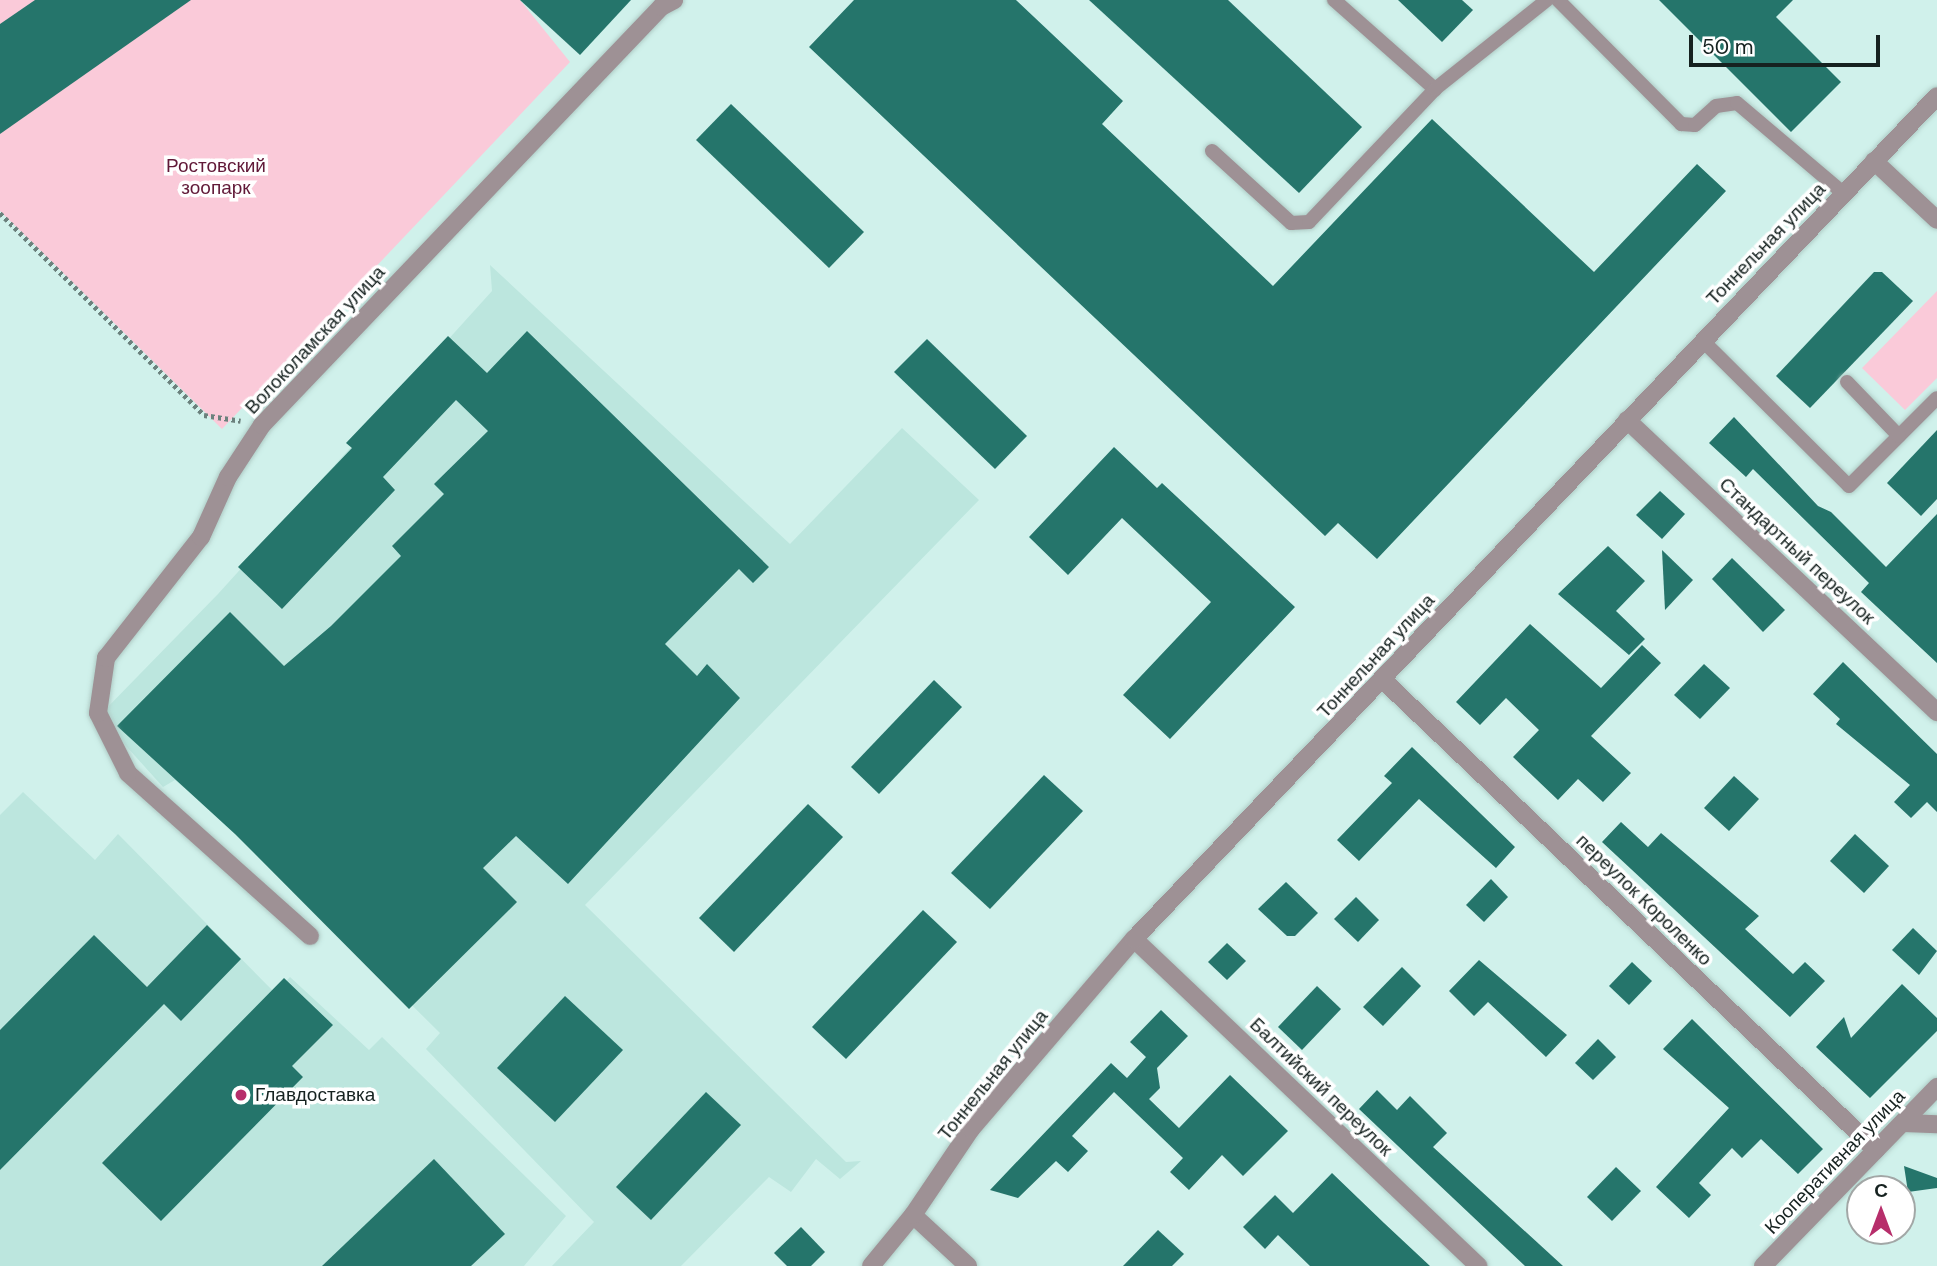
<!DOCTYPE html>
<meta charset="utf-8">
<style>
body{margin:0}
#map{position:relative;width:1937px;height:1266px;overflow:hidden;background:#d0f1eb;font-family:"DM Sans",sans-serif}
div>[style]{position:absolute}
.built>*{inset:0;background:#bce6de}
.green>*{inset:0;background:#facad9}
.building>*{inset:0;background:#25756b}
.path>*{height:4.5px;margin-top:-2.25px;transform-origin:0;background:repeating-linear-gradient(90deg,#6b817d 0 3.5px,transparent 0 7px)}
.roads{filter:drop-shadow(0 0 2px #afccc6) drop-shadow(0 0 2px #afccc6)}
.service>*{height:14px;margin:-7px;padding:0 7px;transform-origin:7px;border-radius:7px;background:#9e9195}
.minor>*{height:18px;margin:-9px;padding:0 9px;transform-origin:9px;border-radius:9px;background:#9e9195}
.dots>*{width:19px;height:19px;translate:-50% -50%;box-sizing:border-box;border:4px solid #fff;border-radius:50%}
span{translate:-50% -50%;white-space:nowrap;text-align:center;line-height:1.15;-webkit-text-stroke:7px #fff;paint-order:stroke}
.park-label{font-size:19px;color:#611938}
.street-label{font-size:19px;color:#162220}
.poi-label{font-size:19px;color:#162220}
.left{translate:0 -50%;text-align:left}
.north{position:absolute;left:1846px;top:1175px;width:70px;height:70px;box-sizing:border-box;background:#fff;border:2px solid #a2a7a6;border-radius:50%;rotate:0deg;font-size:19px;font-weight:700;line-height:28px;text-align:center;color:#162220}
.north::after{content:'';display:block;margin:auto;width:24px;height:32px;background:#b72e6b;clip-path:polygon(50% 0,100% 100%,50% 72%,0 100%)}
.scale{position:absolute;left:1689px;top:35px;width:191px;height:32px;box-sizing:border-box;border:4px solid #162220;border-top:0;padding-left:9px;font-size:21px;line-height:24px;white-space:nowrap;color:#162220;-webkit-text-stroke:5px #fff;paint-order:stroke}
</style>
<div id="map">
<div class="built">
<i style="clip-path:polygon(490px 265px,790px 544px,902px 428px,979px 500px,585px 905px,846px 1162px,861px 1161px,840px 1179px,816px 1159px,791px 1192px,769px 1177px,681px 1266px,552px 1266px,594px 1222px,426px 1049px,440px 1033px,242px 837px,175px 780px,163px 787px,99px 716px,218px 594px,492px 291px)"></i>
<i style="clip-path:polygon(23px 792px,95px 860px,118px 834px,275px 993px,290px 977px,369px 1050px,382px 1037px,566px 1216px,524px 1266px,0 1266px,0 815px)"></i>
</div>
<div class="green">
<i style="clip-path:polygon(0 0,520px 0,570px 62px,222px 429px,0 211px)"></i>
<i style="clip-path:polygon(1937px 291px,1937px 378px,1905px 410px,1862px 368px)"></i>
</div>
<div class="building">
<i style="clip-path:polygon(35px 0,191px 0,0 134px,0 24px)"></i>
<i style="clip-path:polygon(520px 0,631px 0,580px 55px)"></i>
<i style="clip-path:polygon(854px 0,1016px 0,1123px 101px,1102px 124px,1273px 286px,1432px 119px,1594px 272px,1697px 164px,1726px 191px,1377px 559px,1338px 523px,1325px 536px,809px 47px)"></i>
<i style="clip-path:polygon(1089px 0,1228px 0,1362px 127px,1299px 193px)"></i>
<i style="clip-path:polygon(1398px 0,1462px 0,1473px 10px,1442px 42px)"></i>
<i style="clip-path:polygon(1659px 0,1793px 0,1776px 17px,1841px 82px,1791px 132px)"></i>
<i style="clip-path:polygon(731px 104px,864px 232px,829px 268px,696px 140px)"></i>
<i style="clip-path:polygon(1874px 272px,1882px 272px,1913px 301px,1810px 408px,1776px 376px)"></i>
<i style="clip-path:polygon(527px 331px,769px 567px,753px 583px,739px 569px,665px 644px,697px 676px,707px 664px,740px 698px,568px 884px,516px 836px,483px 868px,517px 902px,409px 1009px,235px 834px,117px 726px,230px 612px,284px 666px,331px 626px,401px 556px,392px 546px,444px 494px,434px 484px,488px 431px,456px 400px,383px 477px,395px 490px,282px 609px,238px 567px,352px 448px,346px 443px,448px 336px,487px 373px)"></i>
<i style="clip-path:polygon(927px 339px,1027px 436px,995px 469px,894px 372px)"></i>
<i style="clip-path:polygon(1734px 417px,1818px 506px,1831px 512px,1886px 567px,1937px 514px,1937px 663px,1861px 592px,1869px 583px,1753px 469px,1746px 477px,1709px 443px)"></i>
<i style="clip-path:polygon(1937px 430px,1937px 499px,1921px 516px,1887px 483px)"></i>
<i style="clip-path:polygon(1114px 447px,1157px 488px,1162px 483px,1295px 607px,1170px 739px,1123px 695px,1211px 602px,1122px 518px,1068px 575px,1029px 537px)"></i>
<i style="clip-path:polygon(1660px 491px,1685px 514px,1662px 539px,1636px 515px)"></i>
<i style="clip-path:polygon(1608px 546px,1645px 581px,1616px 611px,1645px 639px,1629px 655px,1558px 594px)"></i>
<i style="clip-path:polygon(1662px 550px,1693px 580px,1665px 610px)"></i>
<i style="clip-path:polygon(1732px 558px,1785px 610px,1763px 632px,1712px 579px)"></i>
<i style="clip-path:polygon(1530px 624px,1601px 688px,1642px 645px,1661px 663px,1591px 736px,1631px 773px,1603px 802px,1578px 779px,1558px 800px,1513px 757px,1539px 730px,1506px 698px,1480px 725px,1456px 702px)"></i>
<i style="clip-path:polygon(1843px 662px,1937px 754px,1937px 812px,1927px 802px,1911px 818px,1894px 802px,1910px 785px,1836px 724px,1840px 719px,1813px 694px)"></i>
<i style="clip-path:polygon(1704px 664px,1730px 688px,1700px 719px,1674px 695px)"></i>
<i style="clip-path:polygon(934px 680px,962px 707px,879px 794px,851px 767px)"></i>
<i style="clip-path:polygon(1412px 747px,1515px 847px,1496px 868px,1419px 799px,1359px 861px,1337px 840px,1392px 783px,1384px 776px)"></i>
<i style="clip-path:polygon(1044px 775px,1083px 811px,990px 909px,951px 873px)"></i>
<i style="clip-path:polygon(1734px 776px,1759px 799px,1729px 831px,1704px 808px)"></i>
<i style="clip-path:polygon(808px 804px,843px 837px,734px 952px,699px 918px)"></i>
<i style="clip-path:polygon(1621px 822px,1648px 847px,1661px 833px,1759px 916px,1745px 929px,1793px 974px,1805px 962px,1825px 981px,1790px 1017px,1602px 842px)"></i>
<i style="clip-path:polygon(1855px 834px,1889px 866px,1864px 893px,1830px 861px)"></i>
<i style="clip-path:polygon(1491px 879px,1508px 897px,1484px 922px,1466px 905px)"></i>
<i style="clip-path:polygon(1286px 882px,1318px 913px,1295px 936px,1287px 936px,1258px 909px)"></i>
<i style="clip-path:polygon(1356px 897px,1379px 920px,1358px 942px,1334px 919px)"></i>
<i style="clip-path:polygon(923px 910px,957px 942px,846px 1059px,812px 1027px)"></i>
<i style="clip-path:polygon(207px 925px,241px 959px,181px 1021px,164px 1004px,0 1170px,0 1030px,94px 935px,147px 987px)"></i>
<i style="clip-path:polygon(1913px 928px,1937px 951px,1919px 975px,1892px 950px)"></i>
<i style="clip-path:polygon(1227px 943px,1246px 961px,1227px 980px,1208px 962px)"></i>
<i style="clip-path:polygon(1479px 960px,1567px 1035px,1546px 1057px,1488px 1002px,1474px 1016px,1449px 991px)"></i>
<i style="clip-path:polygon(1632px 962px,1652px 981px,1629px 1005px,1609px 986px)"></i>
<i style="clip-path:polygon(1402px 967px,1421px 986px,1383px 1026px,1363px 1007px)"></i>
<i style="clip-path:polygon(284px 978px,333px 1025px,292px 1066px,303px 1077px,161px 1221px,102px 1163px)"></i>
<i style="clip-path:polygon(1902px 984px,1937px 1018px,1937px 1031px,1870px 1098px,1816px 1047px,1844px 1017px,1851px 1038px)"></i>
<i style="clip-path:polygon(1317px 986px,1341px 1009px,1302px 1050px,1278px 1027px)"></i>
<i style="clip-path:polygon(565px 996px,623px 1050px,555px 1122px,497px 1068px)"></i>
<i style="clip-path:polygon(1161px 1010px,1188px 1036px,1157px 1068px,1160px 1088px,1149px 1099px,1179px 1128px,1230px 1075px,1288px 1131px,1243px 1176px,1222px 1155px,1189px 1190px,1170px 1172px,1183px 1158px,1114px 1092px,1072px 1136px,1088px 1151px,1068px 1172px,1056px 1161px,1018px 1198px,990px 1190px,1111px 1063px,1127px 1078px,1146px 1057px,1130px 1042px)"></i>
<i style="clip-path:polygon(1692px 1019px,1823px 1149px,1798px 1174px,1761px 1139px,1742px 1158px,1732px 1148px,1699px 1183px,1711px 1195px,1689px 1218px,1656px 1187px,1729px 1108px,1663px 1049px)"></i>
<i style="clip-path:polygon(1598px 1039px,1616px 1057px,1593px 1080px,1575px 1063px)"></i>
<i style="clip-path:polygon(1377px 1090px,1397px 1110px,1410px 1096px,1447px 1133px,1433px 1147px,1563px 1266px,1525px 1266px,1417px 1164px,1359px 1109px)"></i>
<i style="clip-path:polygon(706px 1092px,741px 1125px,651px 1220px,616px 1187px)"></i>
<i style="clip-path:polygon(434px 1159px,505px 1234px,471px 1266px,322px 1266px)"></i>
<i style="clip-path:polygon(1904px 1166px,1937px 1178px,1937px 1188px,1908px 1192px)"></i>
<i style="clip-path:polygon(1616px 1167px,1641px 1191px,1612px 1221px,1587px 1197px)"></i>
<i style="clip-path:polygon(1332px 1173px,1384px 1223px,1430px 1266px,1310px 1266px,1278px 1235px,1265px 1249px,1243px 1227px,1275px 1195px,1293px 1213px)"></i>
<i style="clip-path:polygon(801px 1227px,825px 1252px,811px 1266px,787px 1266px,774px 1253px)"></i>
<i style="clip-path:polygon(1158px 1230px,1184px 1254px,1172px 1266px,1123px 1266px)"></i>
</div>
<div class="path">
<i style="left:0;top:213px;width:287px;rotate:44.7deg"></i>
<i style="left:204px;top:415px;width:37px;rotate:9deg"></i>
</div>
<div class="roads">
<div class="service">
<i style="left:1334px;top:0;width:135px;rotate:41.4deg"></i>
<i style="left:1558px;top:0;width:175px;rotate:45.2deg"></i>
<i style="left:1681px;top:124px;width:14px;rotate:4deg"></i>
<i style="left:1695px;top:125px;width:28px;rotate:-42deg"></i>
<i style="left:1716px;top:106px;width:21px;rotate:-8deg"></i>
<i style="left:1737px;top:103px;width:139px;rotate:40.3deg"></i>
<i style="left:1212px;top:151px;width:107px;rotate:42.3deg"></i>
<i style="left:1291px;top:223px;width:18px;rotate:-3deg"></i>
<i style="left:1309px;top:222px;width:183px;rotate:-46.5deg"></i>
<i style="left:1435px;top:89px;width:143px;rotate:-38.5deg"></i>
<i style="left:1702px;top:340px;width:207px;rotate:44.8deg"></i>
<i style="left:1849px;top:486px;width:124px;rotate:-45deg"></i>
<i style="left:1847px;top:382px;width:75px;rotate:46.1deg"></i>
</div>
<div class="minor">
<i style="left:1874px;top:161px;width:86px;rotate:43.1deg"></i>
<i style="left:1627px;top:420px;width:426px;rotate:43.3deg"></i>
<i style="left:1383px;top:680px;width:681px;rotate:43.63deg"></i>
<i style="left:310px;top:936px;width:244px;rotate:-138.2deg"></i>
<i style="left:128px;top:773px;width:67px;rotate:-116.6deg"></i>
<i style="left:98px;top:713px;width:56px;rotate:-81.7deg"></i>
<i style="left:106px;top:658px;width:154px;rotate:-51.9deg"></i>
<i style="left:201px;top:537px;width:66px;rotate:-65.8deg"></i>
<i style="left:228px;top:477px;width:62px;rotate:-56.8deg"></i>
<i style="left:262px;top:425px;width:578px;rotate:-46.33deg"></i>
<i style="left:661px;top:7px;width:15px;rotate:-28deg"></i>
<i style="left:1134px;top:939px;width:475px;rotate:43.5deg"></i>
<i style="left:1904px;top:1123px;width:33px;rotate:2deg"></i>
<i style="left:913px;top:1215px;width:75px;rotate:42.8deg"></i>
<i style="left:871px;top:1266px;width:66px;rotate:-50.5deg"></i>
<i style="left:913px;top:1215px;width:104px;rotate:-56deg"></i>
<i style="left:971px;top:1129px;width:250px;rotate:-49.4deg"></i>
<i style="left:1134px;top:939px;width:1164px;rotate:-46.39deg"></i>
<i style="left:1763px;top:1266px;width:250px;rotate:-45.8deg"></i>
</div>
</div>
<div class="dots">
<i style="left:241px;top:1095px;background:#b72e6b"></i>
</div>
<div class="park-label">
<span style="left:216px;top:177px">Ростовский<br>зоопарк</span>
</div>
<div class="street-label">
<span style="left:1766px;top:244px;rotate:-46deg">Тоннельная улица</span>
<span style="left:315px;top:340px;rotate:-47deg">Волоколамская улица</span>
<span style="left:1797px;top:551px;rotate:43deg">Стандартный переулок</span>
<span style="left:1376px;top:656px;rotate:-47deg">Тоннельная улица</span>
<span style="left:1644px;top:900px;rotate:44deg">переулок Короленко</span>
<span style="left:993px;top:1075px;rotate:-51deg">Тоннельная улица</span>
<span style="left:1321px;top:1087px;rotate:44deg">Балтийский переулок</span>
<span style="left:1835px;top:1162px;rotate:-46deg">Кооперативная улица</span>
</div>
<div class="poi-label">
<span class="left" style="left:255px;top:1095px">Главдоставка</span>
</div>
<div class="north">С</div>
<div class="scale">50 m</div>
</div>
